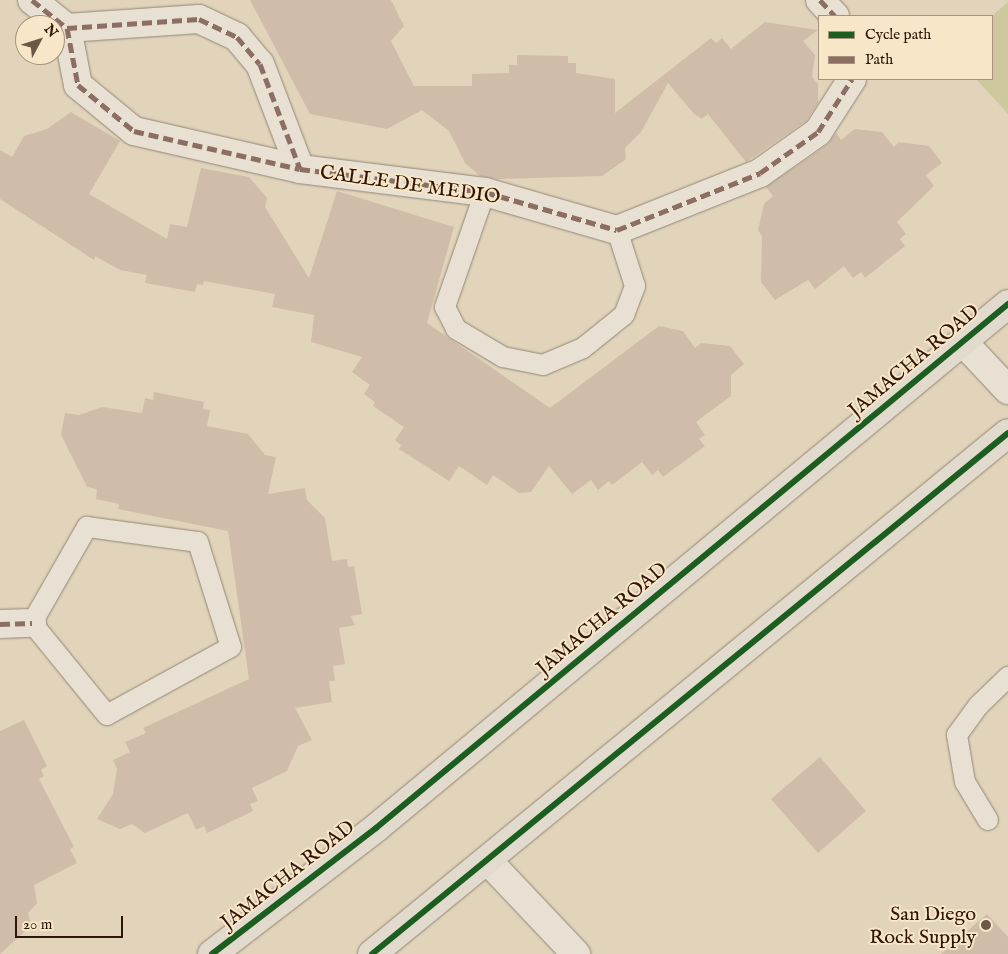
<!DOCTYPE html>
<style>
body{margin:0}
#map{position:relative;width:1008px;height:954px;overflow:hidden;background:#e2d4ba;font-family:"IM FELL English",serif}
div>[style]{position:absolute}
.green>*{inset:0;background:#cfc79d}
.building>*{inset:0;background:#cfbdaa}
.roads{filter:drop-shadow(0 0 1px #928677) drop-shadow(0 0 1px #928677)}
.service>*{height:20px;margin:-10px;padding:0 10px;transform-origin:10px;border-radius:10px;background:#e7e0d3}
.minor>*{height:28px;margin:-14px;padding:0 14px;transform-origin:14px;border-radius:14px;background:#e7e0d3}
.primary>*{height:28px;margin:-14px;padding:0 14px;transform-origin:14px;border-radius:14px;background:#e2dacc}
.quiet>*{height:5px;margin-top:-2.5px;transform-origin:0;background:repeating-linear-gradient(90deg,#8d6e63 0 10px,transparent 0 15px)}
.cycleway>*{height:6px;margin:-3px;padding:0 3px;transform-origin:3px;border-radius:3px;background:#1b5e20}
.dots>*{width:14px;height:14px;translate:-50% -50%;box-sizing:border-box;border:2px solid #f7e6c8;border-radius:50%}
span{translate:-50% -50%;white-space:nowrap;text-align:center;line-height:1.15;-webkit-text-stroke:4px #f7e6c8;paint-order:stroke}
.street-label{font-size:20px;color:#2f1407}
.poi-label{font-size:20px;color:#2f1407}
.right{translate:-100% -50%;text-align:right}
.legend{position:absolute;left:818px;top:15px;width:175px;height:65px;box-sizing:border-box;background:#f7e6c8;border:1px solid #a7927b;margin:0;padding:6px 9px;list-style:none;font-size:15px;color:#2f1407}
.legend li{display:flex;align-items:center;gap:10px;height:25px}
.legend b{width:25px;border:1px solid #a7927b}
.north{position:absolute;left:15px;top:15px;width:50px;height:50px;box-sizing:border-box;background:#f7e6c8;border:1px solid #a7927b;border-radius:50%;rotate:50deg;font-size:14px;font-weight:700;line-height:20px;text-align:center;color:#2f1407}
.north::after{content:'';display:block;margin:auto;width:18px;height:22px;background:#6e5746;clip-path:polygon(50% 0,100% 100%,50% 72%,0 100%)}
.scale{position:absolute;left:15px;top:916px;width:108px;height:22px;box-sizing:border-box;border:2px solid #2f1407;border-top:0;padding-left:6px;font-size:15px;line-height:18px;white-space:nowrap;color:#2f1407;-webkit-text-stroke:4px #f7e6c8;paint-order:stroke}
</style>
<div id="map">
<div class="green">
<i style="clip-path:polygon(1008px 2px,1008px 114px,976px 79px,992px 79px,992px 16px)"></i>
</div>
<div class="building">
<i style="clip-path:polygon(250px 0,391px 0,404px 26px,391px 41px,414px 86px,472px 86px,472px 74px,509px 73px,509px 65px,517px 65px,517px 55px,568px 56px,568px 63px,576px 63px,576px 73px,615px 79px,615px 113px,711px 38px,716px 43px,722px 38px,731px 49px,765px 22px,818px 30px,803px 41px,815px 55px,812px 77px,818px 84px,818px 103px,806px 121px,746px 162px,708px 114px,702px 119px,694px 114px,668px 83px,641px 132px,625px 148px,626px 159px,602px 176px,497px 179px,480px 176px,465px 163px,449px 131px,422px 110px,387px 129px,310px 114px)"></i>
<i style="clip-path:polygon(71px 112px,120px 141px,89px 194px,167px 239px,170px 224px,187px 227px,201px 168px,249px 177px,267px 198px,265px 207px,309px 278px,337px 191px,454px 227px,427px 323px,550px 408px,659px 326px,683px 331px,695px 348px,701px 343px,730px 346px,744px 364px,731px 375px,731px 396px,696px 422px,705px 435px,699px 439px,705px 446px,663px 477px,658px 470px,652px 475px,642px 462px,612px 485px,609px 481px,598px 490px,591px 480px,572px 494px,549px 466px,531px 492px,519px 493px,493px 475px,487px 485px,459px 466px,449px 481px,399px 449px,401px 445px,395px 440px,404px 427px,373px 406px,375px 402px,364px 394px,370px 385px,352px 372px,362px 357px,311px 342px,314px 315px,272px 307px,275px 294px,204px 281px,203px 285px,197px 284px,195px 292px,145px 283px,147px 275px,120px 270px,95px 256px,94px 260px,0 199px,0 150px,12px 157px,24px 136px,47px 129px)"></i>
<i style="clip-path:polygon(855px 129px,882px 132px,894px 147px,899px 142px,929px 146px,942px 163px,926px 175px,934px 186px,897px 222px,906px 234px,900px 239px,905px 246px,865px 278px,861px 272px,853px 278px,844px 266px,815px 289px,808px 280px,775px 300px,761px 282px,762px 236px,758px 230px,764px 204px,773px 196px,766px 187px,827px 145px,836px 133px,841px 140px)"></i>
<i style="clip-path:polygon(154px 392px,204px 402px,203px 409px,210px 410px,207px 426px,248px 434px,265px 455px,276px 457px,268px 494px,305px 488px,307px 500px,325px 518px,332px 561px,347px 559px,348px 567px,354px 566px,362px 614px,351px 616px,355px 625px,339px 628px,345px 664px,333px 666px,335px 681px,329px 681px,332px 702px,295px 708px,312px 740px,298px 746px,287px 771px,252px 788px,258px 801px,250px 804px,253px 811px,207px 833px,204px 826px,196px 830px,188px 813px,145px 833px,132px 824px,120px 829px,97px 819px,113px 794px,117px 769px,113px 760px,130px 752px,125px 742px,146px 733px,143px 728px,249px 679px,228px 531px,118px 509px,119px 504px,96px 499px,97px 489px,87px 487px,61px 435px,65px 413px,79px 415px,102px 407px,142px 413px,145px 398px,153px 400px)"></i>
<i style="clip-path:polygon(24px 720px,47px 766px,41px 770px,44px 776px,39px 779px,74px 847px,70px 849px,77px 863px,34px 885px,37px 903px,28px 913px,31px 926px,0 954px,0 731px)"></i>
<i style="clip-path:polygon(820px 757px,866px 811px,818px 853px,771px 799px)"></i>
<i style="clip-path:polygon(987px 914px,1008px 937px,1008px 954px,941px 954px)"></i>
</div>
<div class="roads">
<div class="service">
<i style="left:485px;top:192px;width:122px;rotate:109.2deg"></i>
<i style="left:445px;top:307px;width:25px;rotate:63deg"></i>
<i style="left:456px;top:329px;width:55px;rotate:30.8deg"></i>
<i style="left:503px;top:357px;width:41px;rotate:11.3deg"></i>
<i style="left:543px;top:365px;width:43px;rotate:-23deg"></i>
<i style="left:583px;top:348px;width:53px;rotate:-38.8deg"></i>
<i style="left:624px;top:315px;width:31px;rotate:-69deg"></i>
<i style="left:635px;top:286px;width:59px;rotate:-107.8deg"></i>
<i style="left:87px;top:527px;width:112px;rotate:7.7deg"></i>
<i style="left:198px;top:542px;width:110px;rotate:72.6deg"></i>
<i style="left:231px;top:647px;width:141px;rotate:151.3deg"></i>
<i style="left:107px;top:715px;width:119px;rotate:-129.2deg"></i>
<i style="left:32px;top:623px;width:111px;rotate:-60.2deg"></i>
<i style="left:988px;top:820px;width:44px;rotate:-121.2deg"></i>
<i style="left:965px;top:782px;width:48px;rotate:-99.7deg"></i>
<i style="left:957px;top:735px;width:36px;rotate:-54deg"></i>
<i style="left:978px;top:706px;width:42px;rotate:-44deg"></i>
</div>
<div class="minor">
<i style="left:32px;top:0;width:45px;rotate:38.7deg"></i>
<i style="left:67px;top:28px;width:58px;rotate:79.1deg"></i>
<i style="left:78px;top:85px;width:72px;rotate:39.4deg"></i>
<i style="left:134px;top:131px;width:170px;rotate:12.9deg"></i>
<i style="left:300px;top:169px;width:186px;rotate:7.1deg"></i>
<i style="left:485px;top:192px;width:137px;rotate:16.1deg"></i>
<i style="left:617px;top:230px;width:154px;rotate:-21.7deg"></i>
<i style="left:760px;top:173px;width:71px;rotate:-35.3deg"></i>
<i style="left:818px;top:132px;width:63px;rotate:-57.3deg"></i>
<i style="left:820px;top:0;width:22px;rotate:47deg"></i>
<i style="left:67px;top:28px;width:132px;rotate:-3.9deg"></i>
<i style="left:199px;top:19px;width:42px;rotate:25.3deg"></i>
<i style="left:237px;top:37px;width:35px;rotate:50deg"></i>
<i style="left:260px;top:64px;width:112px;rotate:69.1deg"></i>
<i style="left:963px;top:342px;width:66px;rotate:46.8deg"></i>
<i style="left:0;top:624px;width:32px;rotate:-2deg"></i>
<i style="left:489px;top:862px;width:127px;rotate:46.6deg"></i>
</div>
<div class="primary">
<i style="left:212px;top:954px;width:207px;rotate:-37.5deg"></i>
<i style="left:376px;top:828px;width:821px;rotate:-39.66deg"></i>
<i style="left:372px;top:954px;width:822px;rotate:-39.32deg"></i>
</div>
</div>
<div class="quiet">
<i style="left:32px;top:0;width:45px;rotate:38.7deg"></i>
<i style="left:67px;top:28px;width:58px;rotate:79.1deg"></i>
<i style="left:78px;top:85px;width:72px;rotate:39.4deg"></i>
<i style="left:134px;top:131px;width:170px;rotate:12.9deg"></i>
<i style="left:300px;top:169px;width:186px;rotate:7.1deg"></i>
<i style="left:485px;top:192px;width:137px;rotate:16.1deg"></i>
<i style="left:617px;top:230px;width:154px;rotate:-21.7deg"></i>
<i style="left:760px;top:173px;width:71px;rotate:-35.3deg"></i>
<i style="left:818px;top:132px;width:63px;rotate:-57.3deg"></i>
<i style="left:820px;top:0;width:22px;rotate:47deg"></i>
<i style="left:67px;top:28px;width:132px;rotate:-3.9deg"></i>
<i style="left:199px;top:19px;width:42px;rotate:25.3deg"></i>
<i style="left:237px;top:37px;width:35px;rotate:50deg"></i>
<i style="left:260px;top:64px;width:112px;rotate:69.1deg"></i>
<i style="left:0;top:624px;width:32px;rotate:-2deg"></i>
</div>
<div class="cycleway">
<i style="left:212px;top:954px;width:207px;rotate:-37.5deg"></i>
<i style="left:376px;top:828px;width:821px;rotate:-39.66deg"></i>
<i style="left:372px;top:954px;width:822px;rotate:-39.32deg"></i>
</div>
<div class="dots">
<i style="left:986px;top:925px;background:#6e5746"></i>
</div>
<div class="street-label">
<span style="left:410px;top:185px;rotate:8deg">CALLE DE MEDIO</span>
<span style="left:914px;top:361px;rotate:-40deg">JAMACHA ROAD</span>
<span style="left:602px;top:619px;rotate:-40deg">JAMACHA ROAD</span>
<span style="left:288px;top:875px;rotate:-38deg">JAMACHA ROAD</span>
</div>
<div class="poi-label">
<span class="right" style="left:976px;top:926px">San Diego<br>Rock Supply</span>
</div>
<ul class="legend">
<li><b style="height:6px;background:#1b5e20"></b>Cycle path</li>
<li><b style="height:6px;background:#8d6e63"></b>Path</li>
</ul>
<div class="north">N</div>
<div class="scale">20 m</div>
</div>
